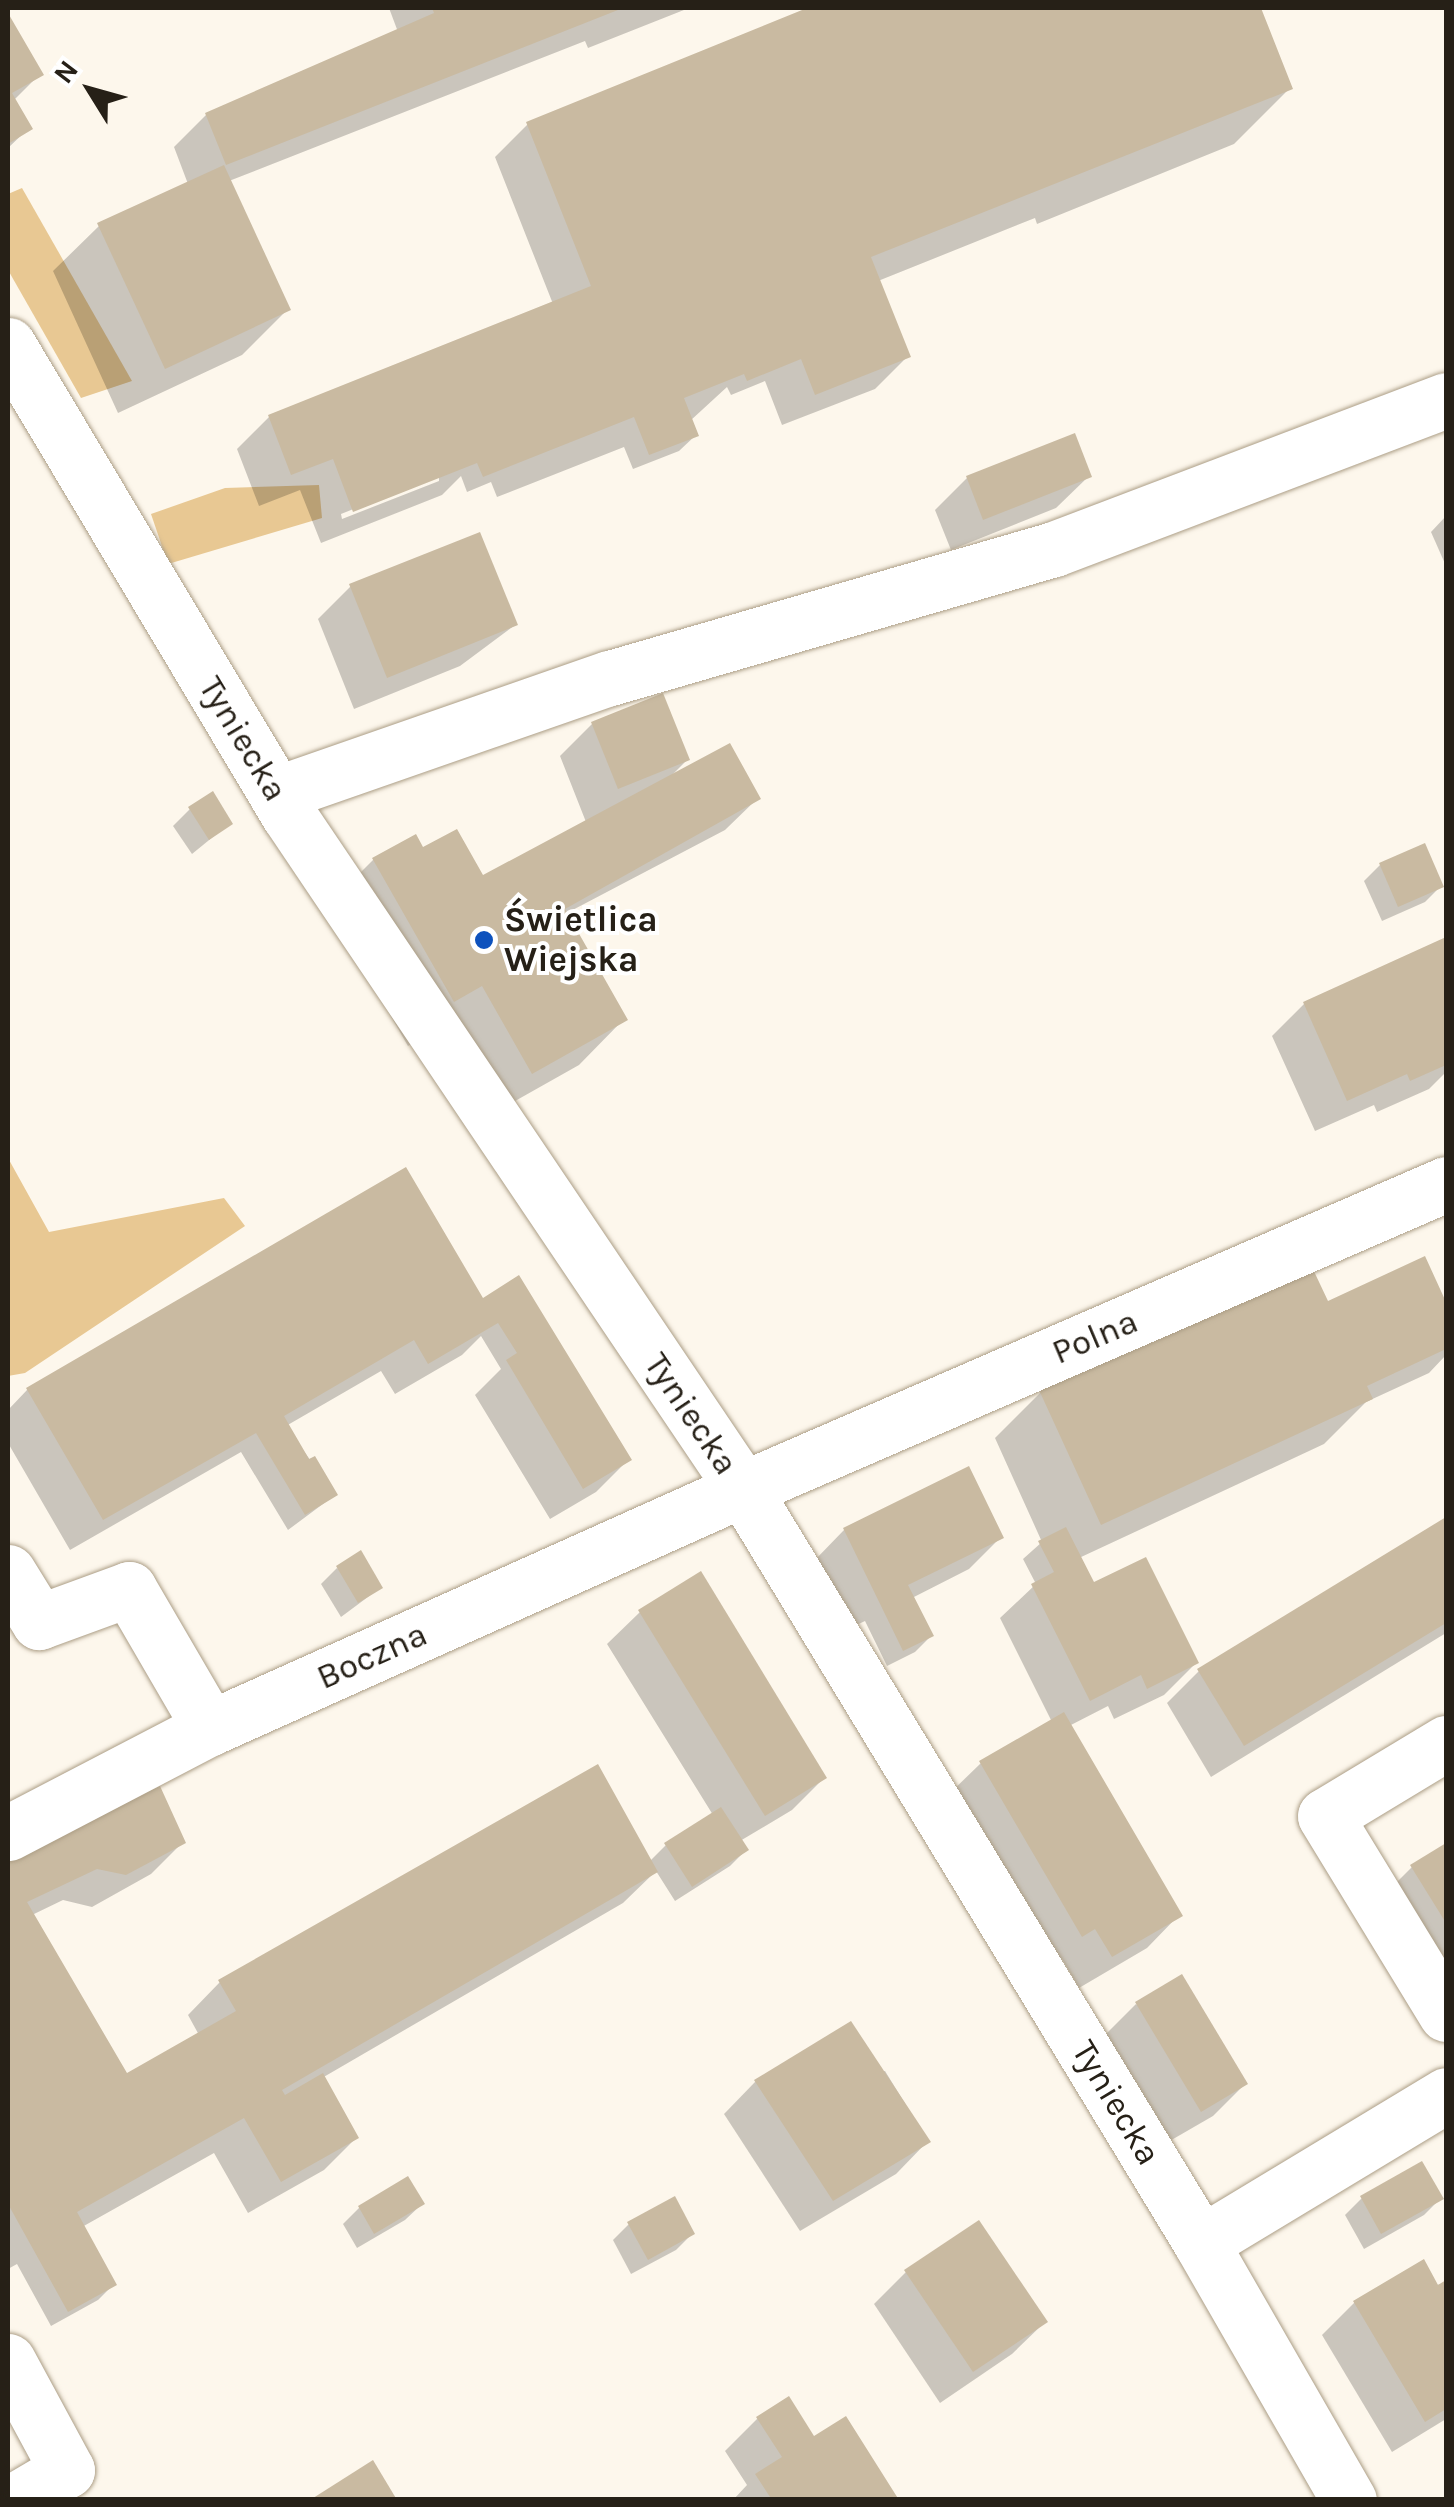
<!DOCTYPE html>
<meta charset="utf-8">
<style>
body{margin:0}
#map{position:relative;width:1454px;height:2507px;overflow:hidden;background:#fdf7ec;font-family:Karla,sans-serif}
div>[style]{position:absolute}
.green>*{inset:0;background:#e8c893}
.shadow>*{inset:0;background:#0003}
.building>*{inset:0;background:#c9baa1}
.roads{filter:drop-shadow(0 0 2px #ac9e86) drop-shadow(0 0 2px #ac9e86)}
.minor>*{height:55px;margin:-27.5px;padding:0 27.5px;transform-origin:27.5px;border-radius:27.5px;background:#fff}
.dots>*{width:28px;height:28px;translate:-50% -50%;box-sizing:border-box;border:5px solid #fff;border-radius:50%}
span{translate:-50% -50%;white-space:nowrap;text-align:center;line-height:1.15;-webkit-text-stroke:8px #fff;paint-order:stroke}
.street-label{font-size:35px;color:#262017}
.poi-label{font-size:35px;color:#262017;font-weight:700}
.left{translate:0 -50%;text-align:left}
.frame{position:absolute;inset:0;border:10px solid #262017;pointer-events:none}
.north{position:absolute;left:40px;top:40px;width:100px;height:100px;-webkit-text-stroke:8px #fff;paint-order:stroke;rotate:307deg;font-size:28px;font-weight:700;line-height:40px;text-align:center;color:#262017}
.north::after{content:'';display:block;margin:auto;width:35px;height:45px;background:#262017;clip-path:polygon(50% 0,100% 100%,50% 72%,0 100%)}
</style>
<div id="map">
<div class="green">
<i style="clip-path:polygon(22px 188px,132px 381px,81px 398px,8px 270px,8px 194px)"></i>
<i style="clip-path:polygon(319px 485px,322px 518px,168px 564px,151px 514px,225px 488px)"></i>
<i style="clip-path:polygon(8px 1158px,49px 1232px,224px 1198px,245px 1226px,25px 1373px,8px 1376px)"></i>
</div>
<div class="shadow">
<i style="clip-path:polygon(389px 8px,689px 8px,588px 48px,585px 41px,229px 181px,288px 309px,242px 355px,118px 413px,53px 271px,99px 226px,188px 184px,174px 147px,206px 115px,398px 32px)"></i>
<i style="clip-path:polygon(evenodd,816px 8px,1258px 8px,1290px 88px,1234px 144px,1037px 224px,1035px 218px,878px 281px,908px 356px,875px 389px,782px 425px,765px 381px,731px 395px,727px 387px,690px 421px,696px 435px,679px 451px,633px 469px,624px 447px,497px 497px,491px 482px,467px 492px,461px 476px,442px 495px,321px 543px,300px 490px,259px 506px,237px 449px,269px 417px,553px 304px,495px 157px,528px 124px,816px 8px,439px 475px,439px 481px,342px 519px,341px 514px,439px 475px)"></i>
<i style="clip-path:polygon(8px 18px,40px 74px,13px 101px,29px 128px,8px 148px)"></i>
<i style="clip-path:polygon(1089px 476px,1056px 508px,951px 550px,935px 510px,967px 478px)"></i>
<i style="clip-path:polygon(1446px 516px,1446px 566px,1431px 532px)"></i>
<i style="clip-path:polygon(351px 586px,515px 625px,460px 666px,354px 709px,318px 619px)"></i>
<i style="clip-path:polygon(592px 724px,687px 760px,670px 777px,758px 798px,725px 830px,565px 914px,624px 1019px,579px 1065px,485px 1118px,435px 1030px,408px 1046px,362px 966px,357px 876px,373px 860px,422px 851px,482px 878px,586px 822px,560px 756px)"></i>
<i style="clip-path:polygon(190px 809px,230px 823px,192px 854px,173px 826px)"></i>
<i style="clip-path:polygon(1380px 865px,1441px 886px,1425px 902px,1382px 921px,1364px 881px)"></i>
<i style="clip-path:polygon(1446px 940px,1446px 1072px,1429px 1089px,1377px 1112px,1374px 1105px,1315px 1131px,1272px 1036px,1304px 1004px)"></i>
<i style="clip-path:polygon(1424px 1259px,1446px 1308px,1446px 1355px,1429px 1373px,1366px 1402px,1324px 1444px,1079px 1558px,1093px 1586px,1196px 1663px,1164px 1695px,1114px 1719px,1108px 1706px,1069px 1726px,1179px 1915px,1147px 1948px,1079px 1988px,1062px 1959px,1049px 1967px,948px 1795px,981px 1763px,1052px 1722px,1000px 1618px,1036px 1584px,1023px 1559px,1042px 1542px,995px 1438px,1041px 1392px,1327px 1306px)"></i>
<i style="clip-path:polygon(482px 1302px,629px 1459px,596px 1492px,550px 1519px,475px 1395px,501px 1369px,481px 1336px,462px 1355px,395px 1394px,381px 1371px,286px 1426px,335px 1495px,288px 1530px,241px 1452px,70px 1550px,8px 1443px,8px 1410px,27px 1390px)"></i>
<i style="clip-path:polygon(967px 1469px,1001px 1537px,969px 1569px,912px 1598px,931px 1636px,915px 1652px,887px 1666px,865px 1621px,846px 1630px,812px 1563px,844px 1530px)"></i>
<i style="clip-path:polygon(1446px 1520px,1446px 1633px,1211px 1777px,1167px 1703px,1199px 1671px)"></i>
<i style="clip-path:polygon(337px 1568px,380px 1588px,341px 1617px,321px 1584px)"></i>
<i style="clip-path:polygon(640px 1612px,824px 1778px,792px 1810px,740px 1841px,746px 1850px,730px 1866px,675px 1901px,656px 1871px,623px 1903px,322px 2078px,356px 2138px,324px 2170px,248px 2213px,214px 2153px,82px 2227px,114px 2284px,98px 2300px,51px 2326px,17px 2264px,8px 2269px,8px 1856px,183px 1842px,151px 1874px,92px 1907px,63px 1900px,32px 1915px,127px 2076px,199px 2035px,188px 2015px,220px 1982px,650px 1861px,666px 1845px,713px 1815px,607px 1644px)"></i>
<i style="clip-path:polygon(1446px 1846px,1446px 2015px,1366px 1913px,1412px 1867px)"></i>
<i style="clip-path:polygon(1136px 2004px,1245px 2084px,1213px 2116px,1168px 2142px,1104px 2036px)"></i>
<i style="clip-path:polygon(885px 2071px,928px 2141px,896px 2174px,800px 2231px,724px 2114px,756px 2081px)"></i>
<i style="clip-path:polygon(1362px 2198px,1440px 2199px,1424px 2215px,1364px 2249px,1345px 2215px)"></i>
<i style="clip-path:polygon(422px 2204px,405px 2220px,357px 2248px,343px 2224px,359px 2208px)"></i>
<i style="clip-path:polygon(629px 2224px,692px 2234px,676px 2250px,631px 2274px,613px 2240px)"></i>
<i style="clip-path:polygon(906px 2272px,1045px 2322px,1012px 2354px,940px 2403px,874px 2304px)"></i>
<i style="clip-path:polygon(1446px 2283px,1446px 2419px,1392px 2452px,1322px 2335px,1354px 2303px)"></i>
<i style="clip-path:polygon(758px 2418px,813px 2440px,896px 2500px,733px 2500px,747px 2485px,725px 2451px)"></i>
</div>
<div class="building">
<i style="clip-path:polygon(432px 8px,623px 8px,226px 165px,205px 113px,434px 13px)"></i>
<i style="clip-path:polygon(807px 8px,1261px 8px,1293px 89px,871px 257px,911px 357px,815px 395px,801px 359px,747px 381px,744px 374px,684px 398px,699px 436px,649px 455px,634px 417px,483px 477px,477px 463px,353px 512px,333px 459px,291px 475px,268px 415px,591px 286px,526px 122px)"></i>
<i style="clip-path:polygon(8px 13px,44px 75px,12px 93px,33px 129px,8px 144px)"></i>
<i style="clip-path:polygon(224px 165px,291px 310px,165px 369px,97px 223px)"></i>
<i style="clip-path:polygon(1075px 433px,1092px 477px,983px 520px,966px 476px)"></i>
<i style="clip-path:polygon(480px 532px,518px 625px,387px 678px,349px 584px)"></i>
<i style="clip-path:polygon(663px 693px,690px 760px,618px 789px,591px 722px)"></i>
<i style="clip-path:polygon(730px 743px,761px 799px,565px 909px,628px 1020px,532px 1074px,482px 986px,454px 1002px,372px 858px,416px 834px,423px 847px,457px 829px,483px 875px)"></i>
<i style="clip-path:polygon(213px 791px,233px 824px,209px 840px,188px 807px)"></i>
<i style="clip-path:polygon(1425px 843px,1444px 887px,1398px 907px,1379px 863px)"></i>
<i style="clip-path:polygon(1446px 937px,1446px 1065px,1410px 1081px,1407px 1074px,1347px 1101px,1303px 1002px)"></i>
<i style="clip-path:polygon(406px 1167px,483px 1298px,519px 1275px,632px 1460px,583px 1489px,506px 1360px,517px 1353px,498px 1323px,428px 1364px,414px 1340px,284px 1416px,309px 1459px,315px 1456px,338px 1495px,305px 1515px,256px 1433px,103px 1520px,26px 1388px)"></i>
<i style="clip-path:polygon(1425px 1256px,1446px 1302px,1446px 1349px,1367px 1386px,1373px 1399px,1101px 1525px,1039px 1390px,1311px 1265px,1328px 1301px)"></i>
<i style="clip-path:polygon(969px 1466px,1004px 1538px,908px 1585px,934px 1636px,903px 1651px,843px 1528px)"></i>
<i style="clip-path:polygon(1446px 1517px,1446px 1623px,1244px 1746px,1197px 1669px)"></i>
<i style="clip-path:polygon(1066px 1527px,1094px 1582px,1146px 1557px,1199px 1663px,1147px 1689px,1141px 1675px,1090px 1701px,1031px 1584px,1054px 1572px,1038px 1541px)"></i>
<i style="clip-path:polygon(361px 1550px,383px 1588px,358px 1603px,336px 1566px)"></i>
<i style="clip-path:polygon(701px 1571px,827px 1778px,765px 1816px,638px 1610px)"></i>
<i style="clip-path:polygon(1064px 1712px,1183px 1916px,1112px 1957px,1095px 1929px,1082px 1937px,979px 1761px)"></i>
<i style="clip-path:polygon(598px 1764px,658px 1872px,282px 2090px,285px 2095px,323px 2073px,359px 2138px,281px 2182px,244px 2118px,77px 2212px,117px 2285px,68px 2312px,8px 2204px,8px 1853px,160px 1786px,186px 1843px,126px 1875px,97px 1869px,27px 1902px,127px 2073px,236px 2011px,218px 1980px)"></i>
<i style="clip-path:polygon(721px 1807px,749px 1850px,692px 1887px,664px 1843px)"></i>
<i style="clip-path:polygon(1446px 1843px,1446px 1923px,1410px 1865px)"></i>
<i style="clip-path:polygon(1182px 1974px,1248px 2084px,1201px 2112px,1135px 2002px)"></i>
<i style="clip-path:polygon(851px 2021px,931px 2142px,833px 2201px,754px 2080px)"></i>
<i style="clip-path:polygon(1422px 2161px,1444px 2199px,1381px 2234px,1360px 2196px)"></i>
<i style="clip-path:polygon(408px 2176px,425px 2204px,374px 2234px,358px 2206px)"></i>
<i style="clip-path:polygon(675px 2196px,695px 2234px,648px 2260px,627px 2222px)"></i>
<i style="clip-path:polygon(979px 2220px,1048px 2322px,973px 2372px,904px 2270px)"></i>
<i style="clip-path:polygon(1424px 2259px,1438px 2285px,1446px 2280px,1446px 2409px,1425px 2422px,1353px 2301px)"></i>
<i style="clip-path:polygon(789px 2396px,814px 2436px,846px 2416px,899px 2500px,772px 2500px,755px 2474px,782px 2457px,756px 2417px)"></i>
<i style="clip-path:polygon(373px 2460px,397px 2500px,310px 2500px)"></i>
</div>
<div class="roads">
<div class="minor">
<i style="left:8px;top:345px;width:546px;rotate:59.16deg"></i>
<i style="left:288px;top:814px;width:814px;rotate:56.02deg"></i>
<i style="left:743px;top:1489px;width:882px;rotate:58.72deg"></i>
<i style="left:1201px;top:2243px;width:297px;rotate:60.1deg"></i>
<i style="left:276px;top:794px;width:354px;rotate:-19.2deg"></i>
<i style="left:610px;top:678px;width:462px;rotate:-16.2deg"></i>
<i style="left:1054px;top:549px;width:419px;rotate:-20.8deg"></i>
<i style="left:8px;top:1572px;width:59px;rotate:58.2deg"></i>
<i style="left:39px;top:1622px;width:96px;rotate:-20.1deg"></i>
<i style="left:129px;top:1589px;width:161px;rotate:59.8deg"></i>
<i style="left:1446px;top:1743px;width:141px;rotate:148.9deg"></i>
<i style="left:1325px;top:1816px;width:232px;rotate:58.6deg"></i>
<i style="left:8px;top:1833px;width:228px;rotate:-27.5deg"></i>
<i style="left:210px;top:1728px;width:584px;rotate:-24.15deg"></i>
<i style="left:743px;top:1489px;width:766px;rotate:-23.45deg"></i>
<i style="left:1201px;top:2243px;width:286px;rotate:-31.1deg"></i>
<i style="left:8px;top:2361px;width:124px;rotate:61.6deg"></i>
<i style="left:67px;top:2470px;width:59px;rotate:149.5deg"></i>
</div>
</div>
<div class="dots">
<i style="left:484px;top:940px;background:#0e52bd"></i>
</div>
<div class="street-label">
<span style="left:243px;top:739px;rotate:59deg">Tyniecka</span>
<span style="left:1095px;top:1337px;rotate:-23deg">Polna</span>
<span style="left:691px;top:1414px;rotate:56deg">Tyniecka</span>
<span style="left:372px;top:1656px;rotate:-24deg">Boczna</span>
<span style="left:1116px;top:2103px;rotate:59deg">Tyniecka</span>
</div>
<div class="poi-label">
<span class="left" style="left:504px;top:940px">Świetlica<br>Wiejska</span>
</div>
<div class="frame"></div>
<div class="north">N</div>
</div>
